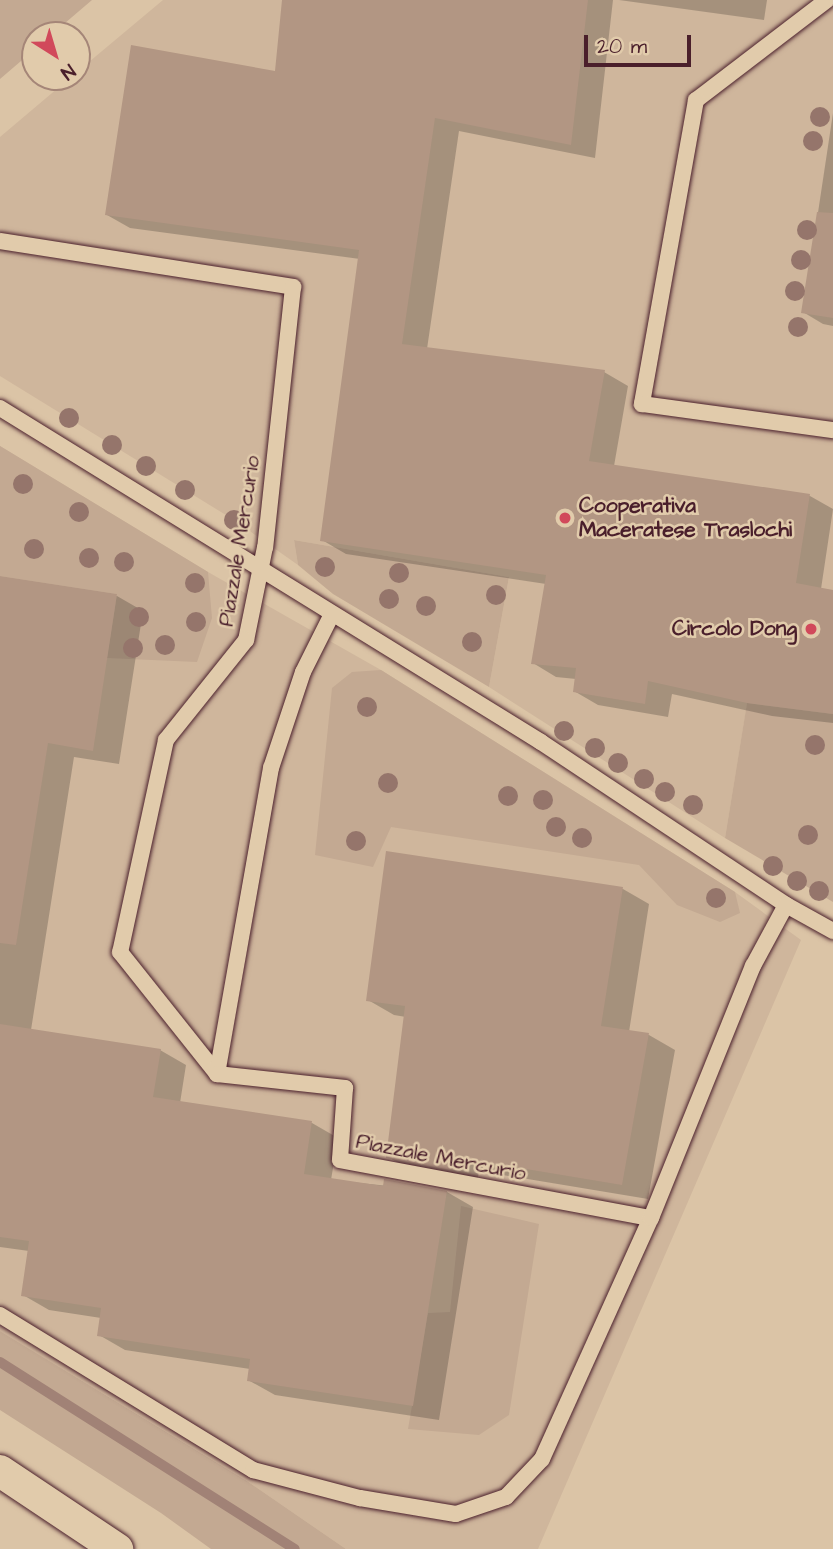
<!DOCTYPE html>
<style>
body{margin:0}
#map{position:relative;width:833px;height:1549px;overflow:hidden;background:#dbc4a6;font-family:"Architects Daughter",sans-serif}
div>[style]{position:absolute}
.built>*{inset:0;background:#cfb69c}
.green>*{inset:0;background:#c3a992}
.shadow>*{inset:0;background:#0003}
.stream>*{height:10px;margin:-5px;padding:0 5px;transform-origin:5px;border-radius:5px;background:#a18276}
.building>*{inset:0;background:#b29683}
.roads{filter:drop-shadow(0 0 2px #4a1f2b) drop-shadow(0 0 2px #4a1f2b)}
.service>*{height:16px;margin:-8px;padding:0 8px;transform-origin:8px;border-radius:8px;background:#e1cbab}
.minor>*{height:32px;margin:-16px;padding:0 16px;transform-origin:16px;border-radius:16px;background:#e1cbab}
.trees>*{width:20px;height:20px;margin:-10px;border-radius:50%;background:#95756b}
.dots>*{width:19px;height:19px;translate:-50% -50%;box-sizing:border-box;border:4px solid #e1cbab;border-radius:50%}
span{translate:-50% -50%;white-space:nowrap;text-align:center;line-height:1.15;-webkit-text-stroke:5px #e1cbab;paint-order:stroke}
.poi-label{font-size:21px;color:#4a1f2b;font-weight:700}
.left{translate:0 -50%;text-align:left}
.right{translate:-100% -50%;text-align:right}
.street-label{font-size:21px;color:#4a1f2b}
.north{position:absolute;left:21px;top:21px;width:70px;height:70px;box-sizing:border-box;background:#e1cbab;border:2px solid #a58678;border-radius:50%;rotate:143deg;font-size:19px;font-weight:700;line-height:28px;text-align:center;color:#4a1f2b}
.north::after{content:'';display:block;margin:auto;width:24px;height:32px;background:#d1495b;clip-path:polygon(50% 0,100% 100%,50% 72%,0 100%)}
.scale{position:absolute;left:584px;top:35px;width:107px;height:32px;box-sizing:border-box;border:4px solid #4a1f2b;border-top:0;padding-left:9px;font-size:21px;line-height:24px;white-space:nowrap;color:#4a1f2b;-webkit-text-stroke:5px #e1cbab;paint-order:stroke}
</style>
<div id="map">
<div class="built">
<i style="clip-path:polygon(163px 0,833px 0,833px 714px,747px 704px,725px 838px,489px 687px,509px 577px,294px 540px,298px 565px,234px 520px,0 376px,0 137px,71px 77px,77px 77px,77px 72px)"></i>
<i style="clip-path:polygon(0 446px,208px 572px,381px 670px,735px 892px,801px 940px,538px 1549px,346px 1549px,247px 1481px,0 1331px)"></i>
</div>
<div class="green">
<i style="clip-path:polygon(0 0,92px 0,51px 35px,35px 35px,35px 49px,0 79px)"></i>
<i style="clip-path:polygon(0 446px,208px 572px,212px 618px,197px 662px,107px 658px,117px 594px,0 576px)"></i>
<i style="clip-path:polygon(294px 540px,509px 577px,489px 687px,333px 594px,298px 565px)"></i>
<i style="clip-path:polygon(381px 670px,735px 892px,740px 913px,720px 922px,677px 905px,639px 865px,391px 827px,373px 867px,315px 855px,332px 688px,352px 672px)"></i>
<i style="clip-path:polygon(747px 703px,833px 714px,833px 902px,725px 838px)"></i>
<i style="clip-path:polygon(461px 1206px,539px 1224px,509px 1415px,479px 1435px,408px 1429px,428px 1313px,450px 1312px)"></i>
<i style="clip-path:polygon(0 1331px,247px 1481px,346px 1549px,211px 1549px,161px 1513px,0 1410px)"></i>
</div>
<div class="shadow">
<i style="clip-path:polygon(284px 0,613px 0,595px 158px,459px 131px,427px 349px,604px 372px,628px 386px,614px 466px,810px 496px,833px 509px,821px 589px,833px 591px,833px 723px,772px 716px,672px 694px,668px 717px,598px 705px,574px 691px,576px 679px,556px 677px,533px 663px,546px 584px,346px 554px,322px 540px,360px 259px,130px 228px,107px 215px,276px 73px)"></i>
<i style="clip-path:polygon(619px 0,767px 0,764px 20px)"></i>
<i style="clip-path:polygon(833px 113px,833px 326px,823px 324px,803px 312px)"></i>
<i style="clip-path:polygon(0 578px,117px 596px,143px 611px,119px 764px,74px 757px,31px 1030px,160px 1050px,186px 1065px,180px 1103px,312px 1123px,338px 1138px,331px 1180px,447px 1192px,473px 1207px,439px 1420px,275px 1395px,248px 1380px,250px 1369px,125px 1350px,99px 1335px,101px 1318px,49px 1310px,23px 1295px,29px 1251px,0 1247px)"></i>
<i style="clip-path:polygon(388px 853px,623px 889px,649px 904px,629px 1032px,649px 1035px,675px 1050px,648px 1199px,479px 1171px,477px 1184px,414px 1172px,388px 1157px,406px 1017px,394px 1015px,368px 1000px)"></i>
</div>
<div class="stream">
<i style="left:0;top:1362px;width:349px;rotate:32.4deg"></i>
</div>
<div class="building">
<i style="clip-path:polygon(282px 0,588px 0,571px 145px,435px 118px,402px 344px,605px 370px,589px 461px,810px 494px,796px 583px,833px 590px,833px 714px,747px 703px,648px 681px,645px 704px,573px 692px,576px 668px,531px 664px,546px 575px,320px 541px,359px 250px,105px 215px,131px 45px,275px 71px)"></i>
<i style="clip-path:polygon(817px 212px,833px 213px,833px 318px,801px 313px)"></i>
<i style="clip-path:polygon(0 576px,117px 594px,93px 751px,48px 743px,16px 945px,0 943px)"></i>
<i style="clip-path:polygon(386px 851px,623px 887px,601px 1026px,649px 1033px,622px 1185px,453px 1157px,451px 1170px,386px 1158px,405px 1006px,366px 1001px)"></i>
<i style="clip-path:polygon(0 1024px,161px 1049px,153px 1097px,312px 1121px,304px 1174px,383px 1186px,384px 1179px,447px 1191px,413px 1406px,247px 1381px,250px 1359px,97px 1336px,101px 1308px,21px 1296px,29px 1241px,0 1237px)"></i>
</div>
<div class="roads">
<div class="service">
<i style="left:827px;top:0;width:165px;rotate:142.6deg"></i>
<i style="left:696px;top:100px;width:309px;rotate:100.1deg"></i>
<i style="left:642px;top:404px;width:193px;rotate:7.8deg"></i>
<i style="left:0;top:241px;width:297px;rotate:8.9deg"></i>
<i style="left:293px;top:287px;width:262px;rotate:96.1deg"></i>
<i style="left:265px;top:547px;width:95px;rotate:101.5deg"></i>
<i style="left:246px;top:640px;width:128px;rotate:128.7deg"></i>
<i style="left:166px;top:740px;width:217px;rotate:102.2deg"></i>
<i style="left:120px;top:952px;width:156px;rotate:51.5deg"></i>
<i style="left:217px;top:1074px;width:311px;rotate:-80deg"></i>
<i style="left:271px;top:768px;width:101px;rotate:-71.6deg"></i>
<i style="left:303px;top:672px;width:65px;rotate:-63.4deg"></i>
<i style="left:0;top:408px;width:636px;rotate:31.69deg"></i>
<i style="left:541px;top:742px;width:294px;rotate:33.6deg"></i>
<i style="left:786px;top:905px;width:54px;rotate:29deg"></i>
<i style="left:217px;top:1074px;width:129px;rotate:6.2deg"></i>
<i style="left:345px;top:1088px;width:72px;rotate:94deg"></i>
<i style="left:340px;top:1160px;width:316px;rotate:10.6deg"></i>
<i style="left:0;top:1315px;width:297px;rotate:31.5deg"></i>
<i style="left:253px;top:1470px;width:111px;rotate:14.7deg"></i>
<i style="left:360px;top:1498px;width:97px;rotate:9.5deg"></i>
<i style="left:456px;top:1514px;width:53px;rotate:-18.8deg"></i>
<i style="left:506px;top:1497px;width:52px;rotate:-46.5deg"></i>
<i style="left:542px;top:1459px;width:265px;rotate:-65.7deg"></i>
<i style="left:651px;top:1218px;width:272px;rotate:-68deg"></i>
<i style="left:753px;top:966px;width:69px;rotate:-61.6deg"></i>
</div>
<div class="minor">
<i style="left:0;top:1471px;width:141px;rotate:33.7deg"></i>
</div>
</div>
<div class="trees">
<i style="left:820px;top:117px"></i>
<i style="left:813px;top:141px"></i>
<i style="left:807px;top:230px"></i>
<i style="left:801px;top:260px"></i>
<i style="left:795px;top:291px"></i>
<i style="left:798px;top:327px"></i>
<i style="left:69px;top:418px"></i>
<i style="left:112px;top:445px"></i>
<i style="left:146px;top:466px"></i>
<i style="left:23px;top:484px"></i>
<i style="left:185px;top:490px"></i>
<i style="left:79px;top:512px"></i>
<i style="left:234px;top:520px"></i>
<i style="left:34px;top:549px"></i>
<i style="left:89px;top:558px"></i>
<i style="left:124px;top:562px"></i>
<i style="left:325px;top:567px"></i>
<i style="left:399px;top:573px"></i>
<i style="left:195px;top:583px"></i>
<i style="left:496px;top:595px"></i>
<i style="left:389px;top:599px"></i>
<i style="left:426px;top:606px"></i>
<i style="left:139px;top:617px"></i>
<i style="left:196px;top:622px"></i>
<i style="left:472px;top:642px"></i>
<i style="left:165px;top:645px"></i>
<i style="left:133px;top:648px"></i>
<i style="left:367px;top:707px"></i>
<i style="left:564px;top:731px"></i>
<i style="left:815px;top:745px"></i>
<i style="left:595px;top:748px"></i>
<i style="left:618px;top:763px"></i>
<i style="left:644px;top:779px"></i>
<i style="left:388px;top:783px"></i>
<i style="left:665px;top:792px"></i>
<i style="left:508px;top:796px"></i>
<i style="left:543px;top:800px"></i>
<i style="left:693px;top:805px"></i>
<i style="left:556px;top:827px"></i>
<i style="left:808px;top:835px"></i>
<i style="left:582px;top:838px"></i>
<i style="left:356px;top:841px"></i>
<i style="left:773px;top:866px"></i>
<i style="left:797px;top:881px"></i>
<i style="left:819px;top:891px"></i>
<i style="left:716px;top:898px"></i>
</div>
<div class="dots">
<i style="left:565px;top:518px;background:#d1495b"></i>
<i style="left:811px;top:629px;background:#d1495b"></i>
</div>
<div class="poi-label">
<span class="left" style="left:579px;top:518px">Cooperativa<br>Maceratese Traslochi</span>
<span class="right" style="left:797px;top:629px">Circolo Dong</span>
</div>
<div class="street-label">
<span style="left:240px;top:541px;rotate:-81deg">Piazzale Mercurio</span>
<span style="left:441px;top:1158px;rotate:11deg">Piazzale Mercurio</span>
</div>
<div class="north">N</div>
<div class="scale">20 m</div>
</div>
